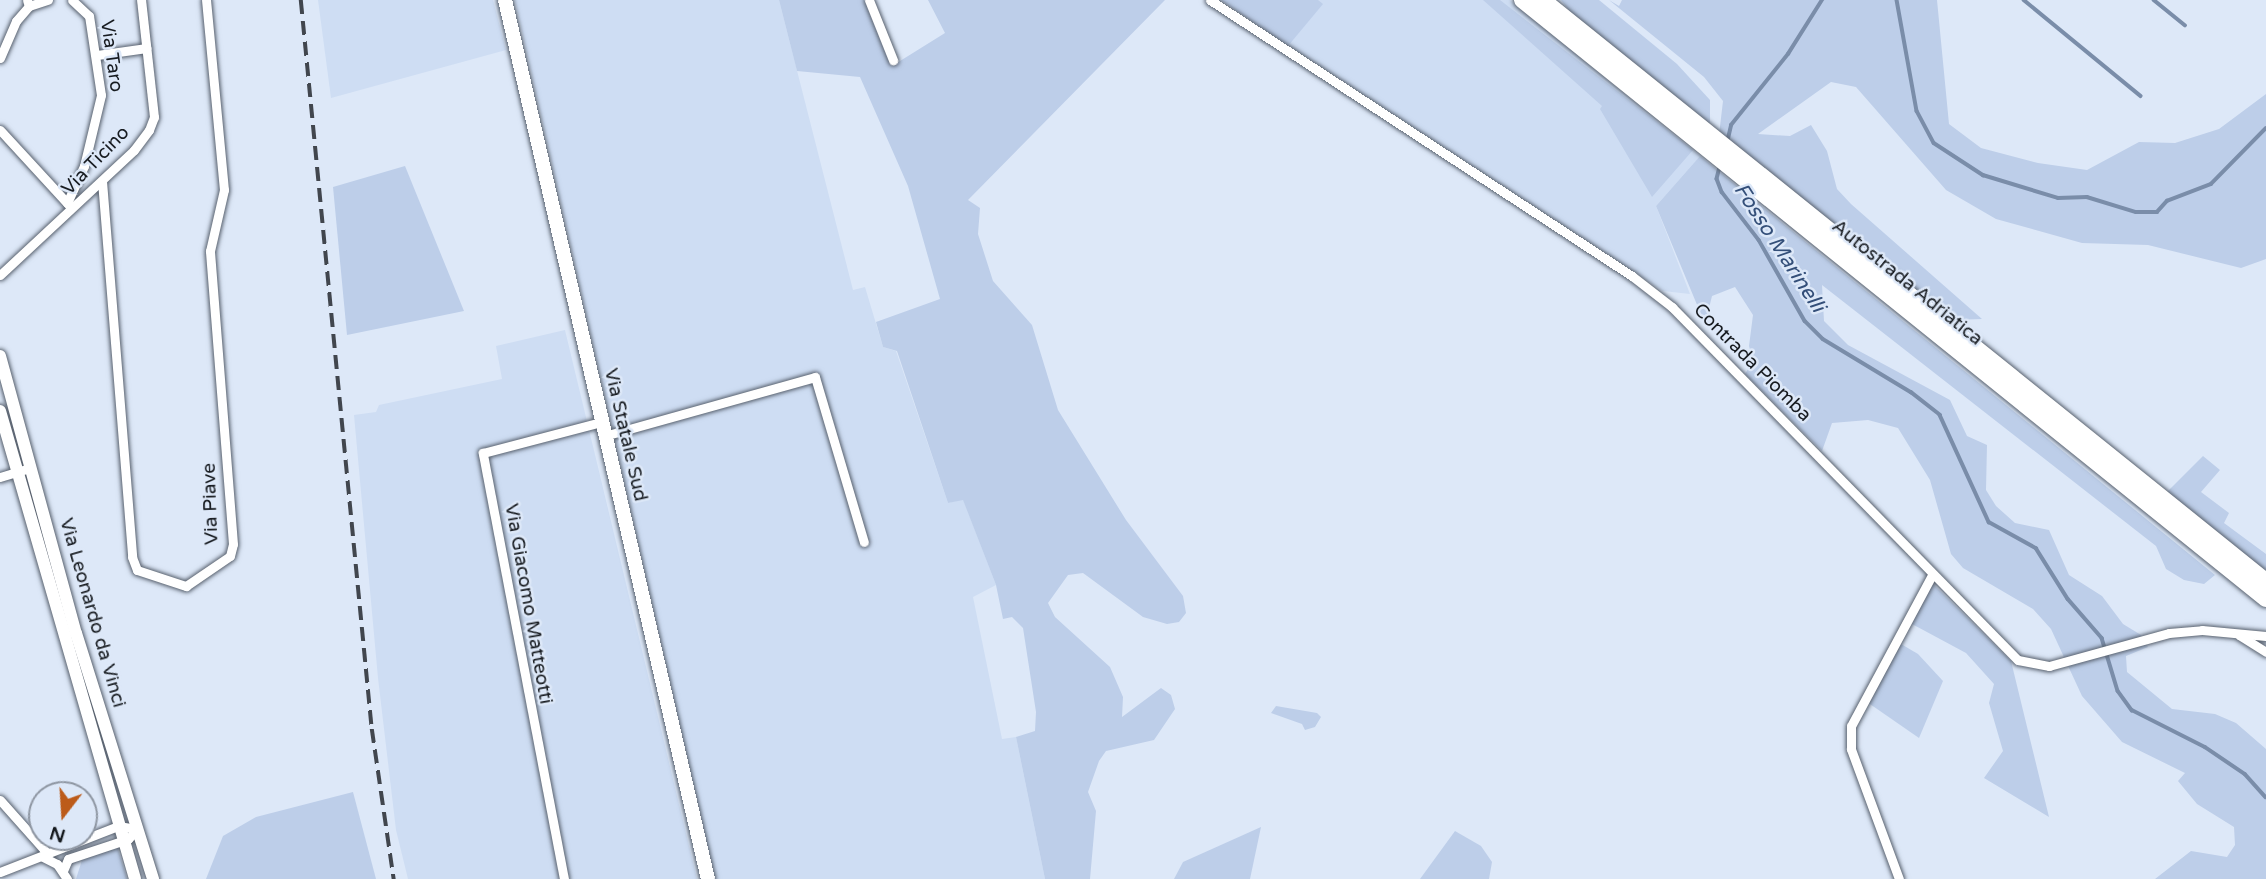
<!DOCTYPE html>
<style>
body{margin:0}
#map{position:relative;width:2266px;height:879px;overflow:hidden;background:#dde8f8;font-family:"Varela Round",sans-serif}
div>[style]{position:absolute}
.built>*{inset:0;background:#ceddf3}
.green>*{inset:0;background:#bdcee9}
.stream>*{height:3.5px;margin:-1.75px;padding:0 1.75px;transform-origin:1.75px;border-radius:1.75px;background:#7a8da9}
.roads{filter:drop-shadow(0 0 2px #58616e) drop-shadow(0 0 2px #58616e)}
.street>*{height:9px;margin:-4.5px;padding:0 4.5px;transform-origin:4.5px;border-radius:4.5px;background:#fff}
.secondary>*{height:12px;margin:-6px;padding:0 6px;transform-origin:6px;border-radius:6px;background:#fff}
.primary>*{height:14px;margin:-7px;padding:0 7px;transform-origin:7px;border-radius:7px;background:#fff}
.highway>*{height:16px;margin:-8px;padding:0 8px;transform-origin:8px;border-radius:8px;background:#fff}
.rail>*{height:3.5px;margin-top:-1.75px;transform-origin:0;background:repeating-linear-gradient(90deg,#41464e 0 14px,transparent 0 21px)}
span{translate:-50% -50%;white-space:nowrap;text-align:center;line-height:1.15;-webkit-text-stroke:5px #dde8f8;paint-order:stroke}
.street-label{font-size:19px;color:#171b20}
.water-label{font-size:21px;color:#344f79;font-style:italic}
.north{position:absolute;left:28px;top:781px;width:70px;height:70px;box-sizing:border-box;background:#dde8f8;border:2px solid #8e96a2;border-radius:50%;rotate:197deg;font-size:19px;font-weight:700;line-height:28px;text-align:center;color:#171b20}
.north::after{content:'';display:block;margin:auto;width:24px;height:32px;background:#bc5b1a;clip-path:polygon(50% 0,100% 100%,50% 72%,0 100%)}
</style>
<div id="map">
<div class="built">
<i style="clip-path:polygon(318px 0,493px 0,506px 50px,331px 98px)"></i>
<i style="clip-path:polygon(515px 0,779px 0,853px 290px,865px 287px,883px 347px,896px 351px,948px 503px,963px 499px,996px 585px,973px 597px,1002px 739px,1016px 737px,1045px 879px,715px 879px)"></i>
<i style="clip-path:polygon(1243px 0,1510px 0,1700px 156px,1656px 206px,1690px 294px,1663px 291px,1325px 70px,1252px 22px)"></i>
<i style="clip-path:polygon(565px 330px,697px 879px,408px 879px,396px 830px,378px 678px,354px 415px,376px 412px,379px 405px,502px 379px,496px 346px)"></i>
</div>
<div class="green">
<i style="clip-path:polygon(779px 0,865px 0,892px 66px,945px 33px,928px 0,1165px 0,968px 200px,980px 208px,978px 234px,993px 281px,1032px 325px,1058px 410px,1126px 520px,1183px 596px,1186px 613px,1179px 622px,1167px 624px,1143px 617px,1083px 573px,1068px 575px,1048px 603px,1055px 617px,1110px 667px,1123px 697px,1122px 717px,1161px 688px,1171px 695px,1175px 709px,1154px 740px,1106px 751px,1099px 761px,1088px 792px,1096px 811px,1090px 879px,1045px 879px,1016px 737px,1035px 731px,1036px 712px,1023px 628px,1012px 617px,1003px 619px,996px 585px,963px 500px,948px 503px,897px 351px,883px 347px,876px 322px,940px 299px,908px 186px,860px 77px,797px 71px)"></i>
<i style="clip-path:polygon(1221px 0,1318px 0,1323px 4px,1288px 46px)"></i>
<i style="clip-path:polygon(1483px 0,1500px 0,1693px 150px,1652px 197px,1600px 109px,1602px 106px)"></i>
<i style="clip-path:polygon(1561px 0,1599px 0,1677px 64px,1710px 100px,1710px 128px,1581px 26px)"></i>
<i style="clip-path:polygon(1609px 0,1619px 6px,1622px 0,1937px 0,1949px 124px,1981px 148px,2038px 163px,2087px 170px,2139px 142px,2175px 143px,2219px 129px,2266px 94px,2266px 259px,2241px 268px,2148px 245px,2082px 243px,1996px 219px,1946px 190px,1856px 87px,1831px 82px,1758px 134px,1790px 136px,1811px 125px,1827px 151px,1837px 189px,1851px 204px,1982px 319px,1952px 320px,1719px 135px,1723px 101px,1704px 77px)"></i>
<i style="clip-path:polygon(1700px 156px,2215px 575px,2204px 584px,2184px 580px,2166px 569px,2156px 546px,1822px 285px,1824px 321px,1848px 345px,1950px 400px,1967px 436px,1987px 445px,1986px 490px,1996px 506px,2015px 523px,2049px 530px,2069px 575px,2102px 596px,2123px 624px,2141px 635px,2148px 647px,2126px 656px,2127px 672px,2172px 709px,2215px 714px,2236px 723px,2266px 749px,2266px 879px,2155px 879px,2191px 851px,2227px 857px,2235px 845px,2234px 827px,2197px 804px,2178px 781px,2185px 773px,2122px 742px,2082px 696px,2051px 629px,2033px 609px,1963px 568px,1951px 554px,1930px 480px,1898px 428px,1868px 420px,1832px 423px,1822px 451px,1745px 374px,1753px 361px,1749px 346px,1753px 315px,1735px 287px,1712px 296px,1705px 324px,1656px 206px)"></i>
<i style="clip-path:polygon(405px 166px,464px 311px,347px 335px,333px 187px)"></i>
<i style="clip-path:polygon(2203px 456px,2220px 470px,2201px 492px,2229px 513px,2224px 523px,2266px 554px,2266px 572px,2167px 492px)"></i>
<i style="clip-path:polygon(1932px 583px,2011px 661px,2049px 817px,1984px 778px,2003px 751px,1989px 703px,1994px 684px,1966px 653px,1912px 624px)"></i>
<i style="clip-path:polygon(1901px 644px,1918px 654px,1943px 681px,1919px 738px,1867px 702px)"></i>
<i style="clip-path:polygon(1276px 706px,1317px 713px,1321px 717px,1315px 727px,1305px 730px,1302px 724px,1271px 713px)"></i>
<i style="clip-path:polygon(353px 792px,376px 879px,206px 879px,223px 836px,256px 817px)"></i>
<i style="clip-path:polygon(1261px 827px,1250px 879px,1174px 879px,1183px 862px)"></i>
<i style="clip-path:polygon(1455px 831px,1481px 846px,1492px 862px,1489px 879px,1420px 879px)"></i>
<i style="clip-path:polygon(117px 846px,127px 879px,76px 879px,82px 860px)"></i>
</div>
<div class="stream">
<i style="left:1897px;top:0;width:113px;rotate:79.8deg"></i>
<i style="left:1917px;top:111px;width:36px;rotate:62deg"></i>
<i style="left:1934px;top:143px;width:59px;rotate:33.1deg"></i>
<i style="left:1983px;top:175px;width:78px;rotate:17deg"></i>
<i style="left:2058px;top:198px;width:29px;rotate:-2deg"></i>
<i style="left:2087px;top:197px;width:51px;rotate:17deg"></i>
<i style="left:2136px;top:212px;width:21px"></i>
<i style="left:2157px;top:212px;width:15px;rotate:-48deg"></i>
<i style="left:2167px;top:201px;width:47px;rotate:-21.1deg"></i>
<i style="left:2211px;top:184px;width:78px;rotate:-45.5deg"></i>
<i style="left:2024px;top:0;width:151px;rotate:39.4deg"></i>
<i style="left:2154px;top:0;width:40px;rotate:39deg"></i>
<i style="left:1727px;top:143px;width:18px;rotate:-77deg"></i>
<i style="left:1731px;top:125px;width:91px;rotate:-51.2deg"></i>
<i style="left:1788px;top:54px;width:64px;rotate:-57.8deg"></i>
<i style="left:1720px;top:167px;width:12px;rotate:104deg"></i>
<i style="left:1717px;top:179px;width:14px;rotate:69deg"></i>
<i style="left:1722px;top:192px;width:61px;rotate:52.4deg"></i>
<i style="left:1759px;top:240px;width:93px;rotate:60.4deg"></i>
<i style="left:1805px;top:321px;width:25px;rotate:45deg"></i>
<i style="left:1823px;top:339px;width:103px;rotate:31.1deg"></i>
<i style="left:1911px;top:392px;width:37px;rotate:38deg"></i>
<i style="left:1940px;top:415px;width:118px;rotate:65.4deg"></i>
<i style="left:1989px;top:522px;width:54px;rotate:29deg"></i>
<i style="left:2036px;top:548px;width:60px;rotate:57.9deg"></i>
<i style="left:2068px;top:599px;width:52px;rotate:48.9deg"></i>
<i style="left:2102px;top:638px;width:55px;rotate:73.2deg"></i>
<i style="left:2118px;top:691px;width:24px;rotate:54deg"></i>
<i style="left:2132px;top:710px;width:82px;rotate:26.9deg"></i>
<i style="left:2205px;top:747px;width:48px;rotate:34deg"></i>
<i style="left:2245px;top:774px;width:31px;rotate:48deg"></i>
</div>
<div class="roads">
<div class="street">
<i style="left:869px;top:0;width:65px;rotate:68.2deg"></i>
<i style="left:1210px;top:0;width:504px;rotate:33.19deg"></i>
<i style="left:1632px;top:276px;width:51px;rotate:37.8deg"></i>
<i style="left:1672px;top:307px;width:494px;rotate:45.6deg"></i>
<i style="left:2018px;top:660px;width:32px;rotate:11deg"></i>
<i style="left:2049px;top:666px;width:124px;rotate:-15.4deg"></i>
<i style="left:2169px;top:633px;width:33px;rotate:-5deg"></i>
<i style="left:2202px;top:630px;width:64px;rotate:5.4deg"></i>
<i style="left:29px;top:6px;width:20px;rotate:-18deg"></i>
<i style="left:97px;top:55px;width:50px;rotate:-8deg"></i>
<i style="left:0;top:58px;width:40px;rotate:-66.6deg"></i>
<i style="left:16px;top:21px;width:20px;rotate:-49deg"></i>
<i style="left:29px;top:6px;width:6px;rotate:-108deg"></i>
<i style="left:0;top:130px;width:102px;rotate:47.4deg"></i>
<i style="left:102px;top:181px;width:377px;rotate:85.4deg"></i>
<i style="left:132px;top:557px;width:14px;rotate:69deg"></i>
<i style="left:137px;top:570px;width:52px;rotate:18.1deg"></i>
<i style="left:186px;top:586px;width:53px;rotate:-34.3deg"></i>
<i style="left:230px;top:556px;width:12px;rotate:-76deg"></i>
<i style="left:233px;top:544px;width:294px;rotate:-94.5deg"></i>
<i style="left:210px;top:251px;width:63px;rotate:-77.1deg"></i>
<i style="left:224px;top:190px;width:191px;rotate:-95.4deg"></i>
<i style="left:67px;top:203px;width:41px;rotate:-65.3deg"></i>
<i style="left:84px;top:166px;width:73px;rotate:-76.5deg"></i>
<i style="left:101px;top:95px;width:80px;rotate:-98.6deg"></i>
<i style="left:89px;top:16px;width:23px;rotate:-137deg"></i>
<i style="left:0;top:275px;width:183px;rotate:-43deg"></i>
<i style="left:134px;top:150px;width:25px;rotate:-53deg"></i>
<i style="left:149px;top:130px;width:14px;rotate:-69deg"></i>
<i style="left:154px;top:117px;width:118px;rotate:-96.3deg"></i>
<i style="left:604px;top:436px;width:219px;rotate:-15.6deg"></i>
<i style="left:815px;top:377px;width:172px;rotate:73.5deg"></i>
<i style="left:0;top:477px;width:31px;rotate:-17deg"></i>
<i style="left:2239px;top:635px;width:32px;rotate:32deg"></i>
<i style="left:0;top:800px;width:72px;rotate:48.4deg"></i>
<i style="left:43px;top:857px;width:16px;rotate:27deg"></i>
<i style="left:57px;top:864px;width:18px;rotate:56deg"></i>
<i style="left:0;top:872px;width:127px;rotate:-21.3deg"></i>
<i style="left:118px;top:826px;width:19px;rotate:9deg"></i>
<i style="left:137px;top:829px;width:13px;rotate:132deg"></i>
<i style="left:128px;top:839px;width:63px;rotate:161.6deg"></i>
<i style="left:68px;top:859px;width:13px;rotate:113deg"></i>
<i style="left:564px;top:879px;width:434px;rotate:-100.8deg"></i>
<i style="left:483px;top:453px;width:122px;rotate:-14.7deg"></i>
<i style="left:1899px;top:879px;width:139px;rotate:-110.3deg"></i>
<i style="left:1851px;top:749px;width:23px;rotate:-90deg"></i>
<i style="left:1851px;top:726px;width:171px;rotate:-61.8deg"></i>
</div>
<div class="secondary">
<i style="left:0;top:356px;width:287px;rotate:74.7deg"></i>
<i style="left:76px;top:633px;width:258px;rotate:72.6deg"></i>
<i style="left:0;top:411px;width:487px;rotate:73.9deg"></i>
</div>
<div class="primary">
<i style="left:505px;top:0;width:902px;rotate:77deg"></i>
</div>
<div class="highway">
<i style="left:1522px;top:0;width:955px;rotate:38.84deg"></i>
<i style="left:1543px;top:0;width:928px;rotate:38.79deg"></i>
</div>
</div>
<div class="rail">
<i style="left:301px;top:0;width:732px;rotate:84.44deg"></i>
<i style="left:372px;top:729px;width:152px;rotate:81.7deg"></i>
</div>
<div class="street-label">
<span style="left:111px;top:56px;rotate:82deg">Via Taro</span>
<span style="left:96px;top:161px;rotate:-46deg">Via Ticino</span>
<span style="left:1907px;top:283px;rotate:39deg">Autostrada Adriatica</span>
<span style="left:1752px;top:363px;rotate:45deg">Contrada Piomba</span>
<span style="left:625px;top:435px;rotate:77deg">Via Statale Sud</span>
<span style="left:211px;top:504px;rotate:-92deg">Via Piave</span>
<span style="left:528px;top:604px;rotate:80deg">Via Giacomo Matteotti</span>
<span style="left:92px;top:613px;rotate:74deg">Via Leonardo da Vinci</span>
</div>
<div class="water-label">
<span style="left:1779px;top:248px;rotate:57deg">Fosso Marinelli</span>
</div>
<div class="north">N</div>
</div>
